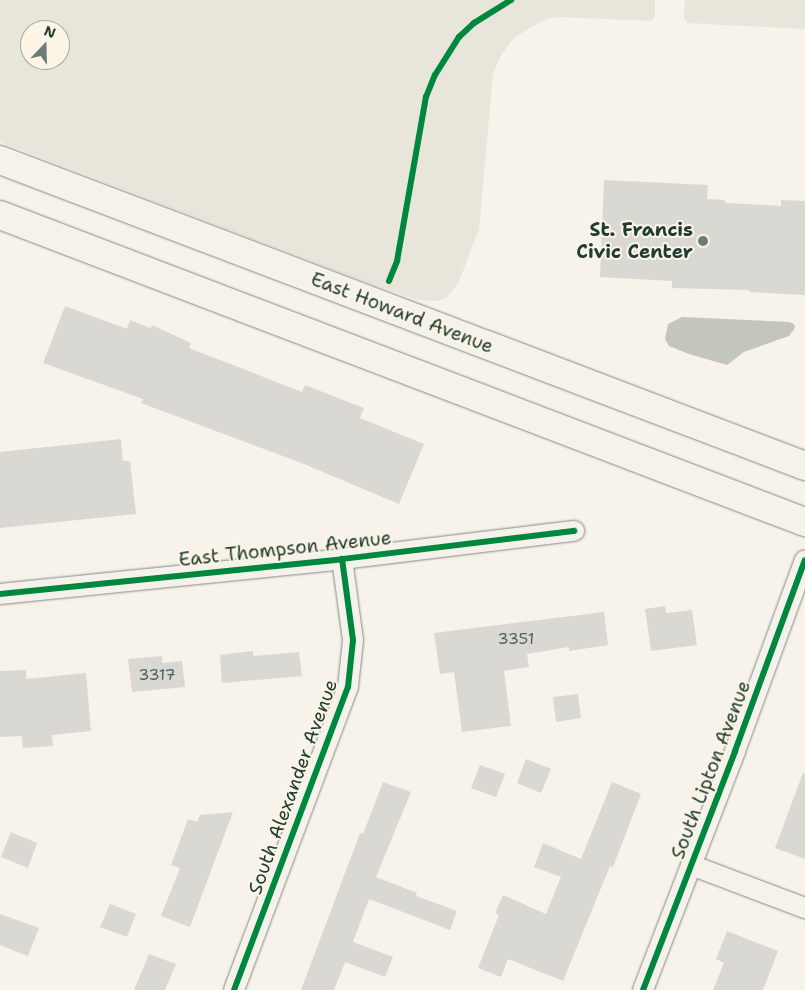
<!DOCTYPE html>
<style>
body{margin:0}
#map{position:relative;width:805px;height:990px;overflow:hidden;background:#f7f3ea;font-family:"Shantell Sans",sans-serif}
div>[style]{position:absolute}
.green>*{inset:0;background:#e8e5da}
.water>*{inset:0;background:#c4c6bb}
.building>*{inset:0;background:#dad8d2}
.roads{filter:drop-shadow(0 0 1px #868984) drop-shadow(0 0 1px #868984)}
.minor>*{height:20px;margin:-10px;padding:0 10px;transform-origin:10px;border-radius:10px;background:#f5f2ec}
.secondary>*{height:28px;margin:-14px;padding:0 14px;transform-origin:14px;border-radius:14px;background:#f5f2ec}
.cycleway>*{height:6px;margin:-3px;padding:0 3px;transform-origin:3px;border-radius:3px;background:#00873e}
.dots>*{width:14px;height:14px;translate:-50% -50%;box-sizing:border-box;border:2px solid #fcf5e5;border-radius:50%}
span{translate:-50% -50%;white-space:nowrap;text-align:center;line-height:1.15;-webkit-text-stroke:4px #fcf5e5;paint-order:stroke}
.number-label{font-size:16px;color:#4e645c}
.number-label span{-webkit-text-stroke-width:0}
.poi-label{font-size:19px;color:#1f3d34;font-weight:700}
.right{translate:-100% -50%;text-align:right}
.street-label{font-size:19px;color:#1f3d34}
.north{position:absolute;left:20px;top:20px;width:50px;height:50px;box-sizing:border-box;background:#fcf5e5;border:1px solid #a4ab9e;border-radius:50%;rotate:21deg;font-size:14px;font-weight:700;line-height:20px;text-align:center;color:#1f3d34}
.north::after{content:'';display:block;margin:auto;width:18px;height:22px;background:#6b7d74;clip-path:polygon(50% 0,100% 100%,50% 72%,0 100%)}
</style>
<div id="map">
<div class="green">
<i style="clip-path:polygon(evenodd,0 0,655px 0,655px 16px,651px 21px,558px 17px,547px 19px,526px 30px,513px 39px,501px 55px,493px 74px,479px 229px,458px 284px,447px 297px,438px 301px,418px 300px,360px 280px,0 142px,0 0,30px 30px,60px 30px,60px 60px,30px 60px,30px 30px)"></i>
<i style="clip-path:polygon(685px 0,805px 0,805px 29px,687px 23px,684px 18px)"></i>
</div>
<div class="water">
<i style="clip-path:polygon(682px 317px,789px 322px,794px 324px,795px 328px,789px 336px,744px 352px,727px 365px,689px 354px,669px 346px,665px 339px,668px 324px)"></i>
</div>
<div class="building">
<i style="clip-path:polygon(604px 180px,708px 185px,707px 199px,725px 200px,725px 203px,781px 206px,781px 200px,805px 201px,805px 295px,749px 292px,749px 290px,672px 288px,672px 281px,600px 277px)"></i>
<i style="clip-path:polygon(65px 306px,127px 329px,130px 320px,150px 328px,152px 325px,191px 343px,189px 348px,302px 392px,305px 385px,364px 408px,360px 418px,424px 444px,399px 504px,304px 464px,141px 403px,143px 399px,43px 363px)"></i>
<i style="clip-path:polygon(121px 439px,123px 461px,130px 461px,136px 514px,0 528px,0 452px)"></i>
<i style="clip-path:polygon(665px 606px,666px 613px,692px 610px,697px 645px,651px 651px,645px 609px)"></i>
<i style="clip-path:polygon(604px 612px,608px 645px,569px 651px,569px 647px,527px 654px,529px 667px,504px 671px,511px 726px,462px 732px,454px 672px,440px 674px,434px 633px)"></i>
<i style="clip-path:polygon(253px 651px,253px 656px,299px 652px,302px 676px,222px 683px,220px 655px)"></i>
<i style="clip-path:polygon(162px 656px,162px 663px,182px 661px,185px 687px,132px 692px,128px 659px)"></i>
<i style="clip-path:polygon(26px 670px,26px 679px,86px 673px,91px 731px,52px 735px,53px 746px,23px 748px,22px 736px,0 737px,0 671px)"></i>
<i style="clip-path:polygon(578px 694px,581px 718px,556px 722px,553px 697px)"></i>
<i style="clip-path:polygon(526px 759px,551px 769px,541px 793px,517px 783px)"></i>
<i style="clip-path:polygon(480px 765px,505px 774px,496px 797px,471px 788px)"></i>
<i style="clip-path:polygon(803px 773px,805px 774px,805px 859px,775px 848px)"></i>
<i style="clip-path:polygon(383px 782px,411px 792px,376px 877px,417px 893px,416px 896px,457px 911px,450px 930px,369px 899px,353px 942px,393px 957px,385px 977px,345px 962px,334px 990px,301px 990px,360px 833px,363px 834px)"></i>
<i style="clip-path:polygon(612px 782px,641px 794px,613px 867px,610px 866px,563px 981px,508px 959px,501px 977px,478px 968px,499px 915px,495px 913px,503px 895px,546px 914px,561px 877px,534px 867px,543px 843px,581px 859px)"></i>
<i style="clip-path:polygon(233px 812px,190px 927px,161px 916px,180px 868px,171px 865px,188px 819px,197px 822px,200px 815px)"></i>
<i style="clip-path:polygon(11px 832px,37px 843px,28px 868px,1px 857px)"></i>
<i style="clip-path:polygon(110px 904px,136px 914px,127px 937px,100px 927px)"></i>
<i style="clip-path:polygon(0 914px,39px 928px,28px 956px,0 945px)"></i>
<i style="clip-path:polygon(727px 931px,778px 951px,763px 990px,713px 990px,724px 963px,716px 959px)"></i>
<i style="clip-path:polygon(149px 954px,176px 964px,165px 990px,134px 990px)"></i>
</div>
<div class="roads">
<div class="minor">
<i style="left:0;top:594px;width:344px;rotate:-5.8deg"></i>
<i style="left:342px;top:559px;width:234px;rotate:-6.9deg"></i>
<i style="left:691px;top:865px;width:122px;rotate:20.7deg"></i>
<i style="left:234px;top:990px;width:324px;rotate:-69.4deg"></i>
<i style="left:348px;top:687px;width:47px;rotate:-83.9deg"></i>
<i style="left:353px;top:640px;width:82px;rotate:-97.7deg"></i>
<i style="left:643px;top:990px;width:256px;rotate:-68.9deg"></i>
<i style="left:735px;top:751px;width:203px;rotate:-69.9deg"></i>
</div>
<div class="secondary">
<i style="left:0;top:160px;width:861px;rotate:20.81deg"></i>
<i style="left:0;top:215px;width:862px;rotate:20.88deg"></i>
</div>
</div>
<div class="cycleway">
<i style="left:389px;top:281px;width:22px;rotate:-68deg"></i>
<i style="left:397px;top:261px;width:167px;rotate:-80deg"></i>
<i style="left:426px;top:97px;width:24px;rotate:-68deg"></i>
<i style="left:435px;top:75px;width:45px;rotate:-57.7deg"></i>
<i style="left:459px;top:37px;width:21px;rotate:-43deg"></i>
<i style="left:474px;top:23px;width:44px;rotate:-31.9deg"></i>
<i style="left:0;top:594px;width:344px;rotate:-5.8deg"></i>
<i style="left:342px;top:559px;width:234px;rotate:-6.9deg"></i>
<i style="left:234px;top:990px;width:324px;rotate:-69.4deg"></i>
<i style="left:348px;top:687px;width:47px;rotate:-83.9deg"></i>
<i style="left:353px;top:640px;width:82px;rotate:-97.7deg"></i>
<i style="left:643px;top:990px;width:256px;rotate:-68.9deg"></i>
<i style="left:735px;top:751px;width:203px;rotate:-69.9deg"></i>
</div>
<div class="dots">
<i style="left:703px;top:241px;background:#6b7d74"></i>
</div>
<div class="number-label">
<span style="left:516px;top:639px">3351</span>
<span style="left:157px;top:675px">3317</span>
</div>
<div class="poi-label">
<span class="right" style="left:693px;top:241px">St. Francis<br>Civic Center</span>
</div>
<div class="street-label">
<span style="left:402px;top:313px;rotate:21deg">East Howard Avenue</span>
<span style="left:285px;top:549px;rotate:-6deg">East Thompson Avenue</span>
<span style="left:711px;top:770px;rotate:-69deg">South Lipton Avenue</span>
<span style="left:293px;top:787px;rotate:-70deg">South Alexander Avenue</span>
</div>
<div class="north">N</div>
</div>
